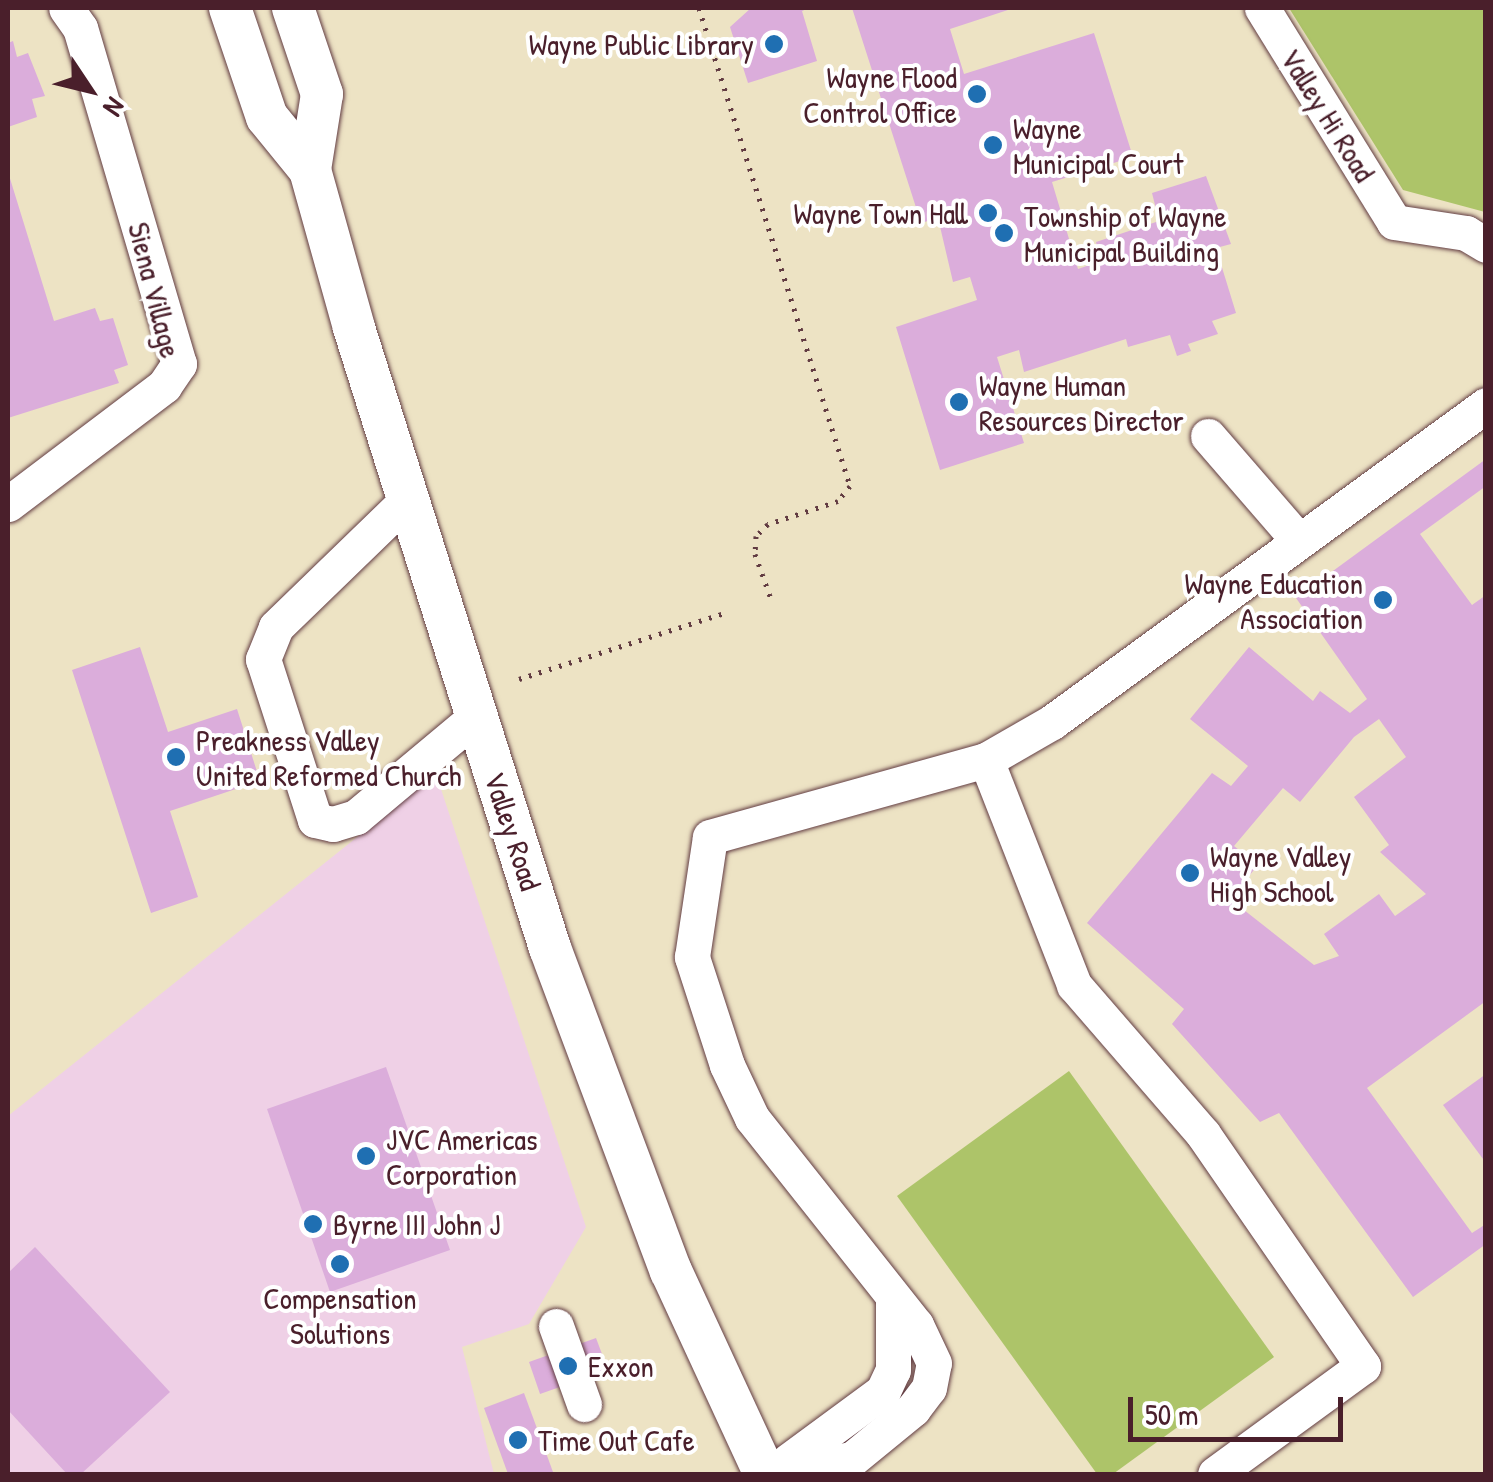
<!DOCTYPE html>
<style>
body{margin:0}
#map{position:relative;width:1493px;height:1482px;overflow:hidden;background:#ede3c4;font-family:"Patrick Hand",sans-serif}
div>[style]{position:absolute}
.built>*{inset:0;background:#efd0e6}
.green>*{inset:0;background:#adc469}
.building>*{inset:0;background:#dbaddb}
.path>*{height:5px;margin-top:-2.5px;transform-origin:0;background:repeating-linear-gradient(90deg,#623c42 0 2.5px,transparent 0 10.5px)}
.roads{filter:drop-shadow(0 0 2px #623c42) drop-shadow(0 0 2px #623c42)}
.minor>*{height:35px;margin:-17.5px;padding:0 17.5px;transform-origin:17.5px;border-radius:17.5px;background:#fff}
.major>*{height:42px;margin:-21px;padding:0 21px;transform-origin:21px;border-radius:21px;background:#fff}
.dots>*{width:28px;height:28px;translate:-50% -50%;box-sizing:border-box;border:5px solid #fff;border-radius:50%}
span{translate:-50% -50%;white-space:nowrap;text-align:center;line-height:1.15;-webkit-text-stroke:8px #fff;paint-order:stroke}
.poi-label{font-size:30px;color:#4a1f2b}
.right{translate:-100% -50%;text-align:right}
.left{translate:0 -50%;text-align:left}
.street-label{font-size:30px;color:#4a1f2b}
.frame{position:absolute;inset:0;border:10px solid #4a1f2b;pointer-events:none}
.north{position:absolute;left:40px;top:40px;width:100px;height:100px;-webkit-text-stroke:8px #fff;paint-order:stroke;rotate:125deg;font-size:28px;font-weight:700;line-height:40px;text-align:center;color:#4a1f2b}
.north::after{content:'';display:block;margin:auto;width:35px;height:45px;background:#4a1f2b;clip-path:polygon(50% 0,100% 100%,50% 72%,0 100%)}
.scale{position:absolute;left:1128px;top:1397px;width:215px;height:45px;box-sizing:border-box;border:5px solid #4a1f2b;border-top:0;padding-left:12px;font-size:30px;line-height:35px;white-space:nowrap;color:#4a1f2b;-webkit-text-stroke:8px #fff;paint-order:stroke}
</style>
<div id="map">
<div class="built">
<i style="clip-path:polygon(436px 774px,586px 1227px,529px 1324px,462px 1347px,494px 1474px,8px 1474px,8px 1116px)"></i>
</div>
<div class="green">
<i style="clip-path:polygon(1289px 8px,1485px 8px,1485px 212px,1403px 190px)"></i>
<i style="clip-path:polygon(1069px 1071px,1274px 1357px,1113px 1474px,1097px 1474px,897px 1196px)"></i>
</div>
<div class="building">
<i style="clip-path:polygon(751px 8px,809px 8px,802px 11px,817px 61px,748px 83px,730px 27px)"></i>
<i style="clip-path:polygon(852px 8px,1014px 8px,950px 29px,964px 74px,1094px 33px,1133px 157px,1052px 182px,1078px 269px,1101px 261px,1096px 242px,1159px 221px,1152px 193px,1206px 176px,1231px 244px,1216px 248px,1236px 313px,1212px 321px,1218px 334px,1188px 344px,1191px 351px,1177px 356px,1170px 335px,1128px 347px,1126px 339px,1024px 372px,1019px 350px,997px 357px,1024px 443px,940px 470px,896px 327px,977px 300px,970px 277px,953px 282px,938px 218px,921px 223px)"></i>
<i style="clip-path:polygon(13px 41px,17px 57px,28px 53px,45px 96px,32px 99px,37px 117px,8px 127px,8px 43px)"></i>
<i style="clip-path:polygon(8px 172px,54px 321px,95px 308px,100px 321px,113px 318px,128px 365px,114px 370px,119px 383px,8px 418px)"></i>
<i style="clip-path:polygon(evenodd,1486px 459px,1486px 486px,1420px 534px,1472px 605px,1486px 595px,1486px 1001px,1367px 1088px,1472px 1233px,1486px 1224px,1486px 1244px,1413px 1297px,1279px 1113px,1260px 1122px,1172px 1024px,1184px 1009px,1087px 923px,1212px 773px,1231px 786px,1248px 766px,1190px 719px,1249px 647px,1313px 701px,1320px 691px,1350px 713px,1367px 699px,1296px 598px,1486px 459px,1379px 719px,1406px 757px,1354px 797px,1389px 845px,1380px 852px,1426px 894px,1395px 916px,1379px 894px,1324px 934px,1339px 956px,1314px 965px,1230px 899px,1258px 865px,1234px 846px,1283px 788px,1300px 802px,1354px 737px,1379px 719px)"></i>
<i style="clip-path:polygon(140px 647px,168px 732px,237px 709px,260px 781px,170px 811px,198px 897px,151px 913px,72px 670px)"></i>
<i style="clip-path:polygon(386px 1067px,450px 1250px,330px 1292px,267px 1109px)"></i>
<i style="clip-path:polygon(1486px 1074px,1486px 1163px,1443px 1105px)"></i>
<i style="clip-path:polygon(35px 1247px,170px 1392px,81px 1474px,67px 1474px,8px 1410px,8px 1273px)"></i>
<i style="clip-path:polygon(596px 1338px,608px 1370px,540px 1394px,529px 1362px)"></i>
<i style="clip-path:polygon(524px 1393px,553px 1472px,547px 1474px,508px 1474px,484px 1408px)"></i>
</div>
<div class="path">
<i style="left:699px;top:8px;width:501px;rotate:72.47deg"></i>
<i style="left:850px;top:486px;width:19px;rotate:129deg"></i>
<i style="left:838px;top:501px;width:74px;rotate:161.8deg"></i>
<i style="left:768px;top:524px;width:17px;rotate:135deg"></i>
<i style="left:756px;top:536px;width:18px;rotate:93deg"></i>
<i style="left:755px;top:554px;width:48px;rotate:70.4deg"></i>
<i style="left:519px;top:679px;width:213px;rotate:-17.8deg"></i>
</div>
<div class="roads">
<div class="minor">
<i style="left:1262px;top:8px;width:251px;rotate:58.3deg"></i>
<i style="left:1394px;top:222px;width:73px;rotate:8.7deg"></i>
<i style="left:1466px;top:233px;width:23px;rotate:31deg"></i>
<i style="left:1208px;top:436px;width:139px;rotate:49.1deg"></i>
<i style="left:408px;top:499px;width:184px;rotate:135.9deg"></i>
<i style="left:276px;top:627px;width:35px;rotate:112deg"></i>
<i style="left:263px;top:659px;width:169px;rotate:72.1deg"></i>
<i style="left:315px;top:820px;width:18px;rotate:13deg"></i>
<i style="left:333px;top:824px;width:24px;rotate:-17deg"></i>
<i style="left:356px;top:817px;width:158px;rotate:-39.9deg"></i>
<i style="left:8px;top:504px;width:196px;rotate:-37.1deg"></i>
<i style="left:164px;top:386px;width:27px;rotate:-56deg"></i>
<i style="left:179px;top:364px;width:350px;rotate:-106.4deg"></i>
<i style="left:80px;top:28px;width:24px;rotate:-125deg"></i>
<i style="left:986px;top:760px;width:242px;rotate:68.6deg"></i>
<i style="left:1074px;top:985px;width:197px;rotate:49.1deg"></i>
<i style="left:1203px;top:1134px;width:282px;rotate:55.4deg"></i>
<i style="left:1363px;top:1366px;width:183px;rotate:143.9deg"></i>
<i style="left:556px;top:1326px;width:83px;rotate:70.3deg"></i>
<i style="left:788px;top:1461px;width:118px;rotate:-36.4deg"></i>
<i style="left:883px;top:1391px;width:23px;rotate:-65deg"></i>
<i style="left:893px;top:1370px;width:72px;rotate:-90deg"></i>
<i style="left:768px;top:1474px;width:85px;rotate:-10.1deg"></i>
<i style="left:852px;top:1459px;width:79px;rotate:-39.3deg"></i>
<i style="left:913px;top:1409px;width:26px;rotate:-53deg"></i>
<i style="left:929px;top:1388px;width:25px;rotate:-79deg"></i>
<i style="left:934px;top:1363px;width:42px;rotate:-115.3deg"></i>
<i style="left:916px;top:1325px;width:264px;rotate:-128.4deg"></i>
<i style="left:752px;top:1118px;width:59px;rotate:-115.3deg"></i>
<i style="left:727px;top:1065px;width:114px;rotate:-108deg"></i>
<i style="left:692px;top:957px;width:121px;rotate:-81.5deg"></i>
<i style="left:710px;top:837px;width:287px;rotate:-15.6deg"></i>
<i style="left:986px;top:760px;width:76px;rotate:-29.9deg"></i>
<i style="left:1052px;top:722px;width:537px;rotate:-36.14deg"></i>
</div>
<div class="major">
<i style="left:230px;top:8px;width:115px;rotate:71.3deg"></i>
<i style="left:267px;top:117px;width:68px;rotate:50.9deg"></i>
<i style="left:310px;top:170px;width:164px;rotate:74.4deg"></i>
<i style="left:354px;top:328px;width:650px;rotate:72.46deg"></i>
<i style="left:550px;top:948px;width:345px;rotate:69.5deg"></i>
<i style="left:671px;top:1271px;width:224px;rotate:65.2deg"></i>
<i style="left:293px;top:8px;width:91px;rotate:71.4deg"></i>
<i style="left:322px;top:94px;width:77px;rotate:99deg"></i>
</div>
</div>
<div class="dots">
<i style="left:774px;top:44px;background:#1f6fb2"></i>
<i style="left:977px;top:94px;background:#1f6fb2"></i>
<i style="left:993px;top:145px;background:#1f6fb2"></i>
<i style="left:988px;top:213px;background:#1f6fb2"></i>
<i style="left:1004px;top:233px;background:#1f6fb2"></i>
<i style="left:959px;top:402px;background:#1f6fb2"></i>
<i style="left:1383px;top:600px;background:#1f6fb2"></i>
<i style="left:176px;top:757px;background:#1f6fb2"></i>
<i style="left:1190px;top:873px;background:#1f6fb2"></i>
<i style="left:366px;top:1156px;background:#1f6fb2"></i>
<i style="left:313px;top:1224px;background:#1f6fb2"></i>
<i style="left:340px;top:1264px;background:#1f6fb2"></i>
<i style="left:568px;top:1366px;background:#1f6fb2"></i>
<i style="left:518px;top:1440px;background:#1f6fb2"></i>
</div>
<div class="poi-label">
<span class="right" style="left:754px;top:44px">Wayne Public Library</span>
<span class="right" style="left:957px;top:94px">Wayne Flood<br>Control Office</span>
<span class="left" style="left:1013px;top:145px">Wayne<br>Municipal Court</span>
<span class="right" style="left:968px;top:213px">Wayne Town Hall</span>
<span class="left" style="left:1024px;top:233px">Township of Wayne<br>Municipal Building</span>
<span class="left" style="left:979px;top:402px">Wayne Human<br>Resources Director</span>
<span class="right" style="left:1363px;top:600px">Wayne Education<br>Association</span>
<span class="left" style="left:196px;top:757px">Preakness Valley<br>United Reformed Church</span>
<span class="left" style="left:1210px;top:873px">Wayne Valley<br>High School</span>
<span class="left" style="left:386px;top:1156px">JVC Americas<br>Corporation</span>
<span class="left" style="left:333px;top:1224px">Byrne III John J</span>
<span style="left:340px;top:1315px">Compensation<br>Solutions</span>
<span class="left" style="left:588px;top:1366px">Exxon</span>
<span class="left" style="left:538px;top:1440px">Time Out Cafe</span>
</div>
<div class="street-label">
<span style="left:1328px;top:115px;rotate:58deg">Valley Hi Road</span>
<span style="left:155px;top:290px;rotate:76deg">Siena Village</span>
<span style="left:513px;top:831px;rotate:72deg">Valley Road</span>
</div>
<div class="frame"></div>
<div class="north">N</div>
<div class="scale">50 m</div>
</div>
